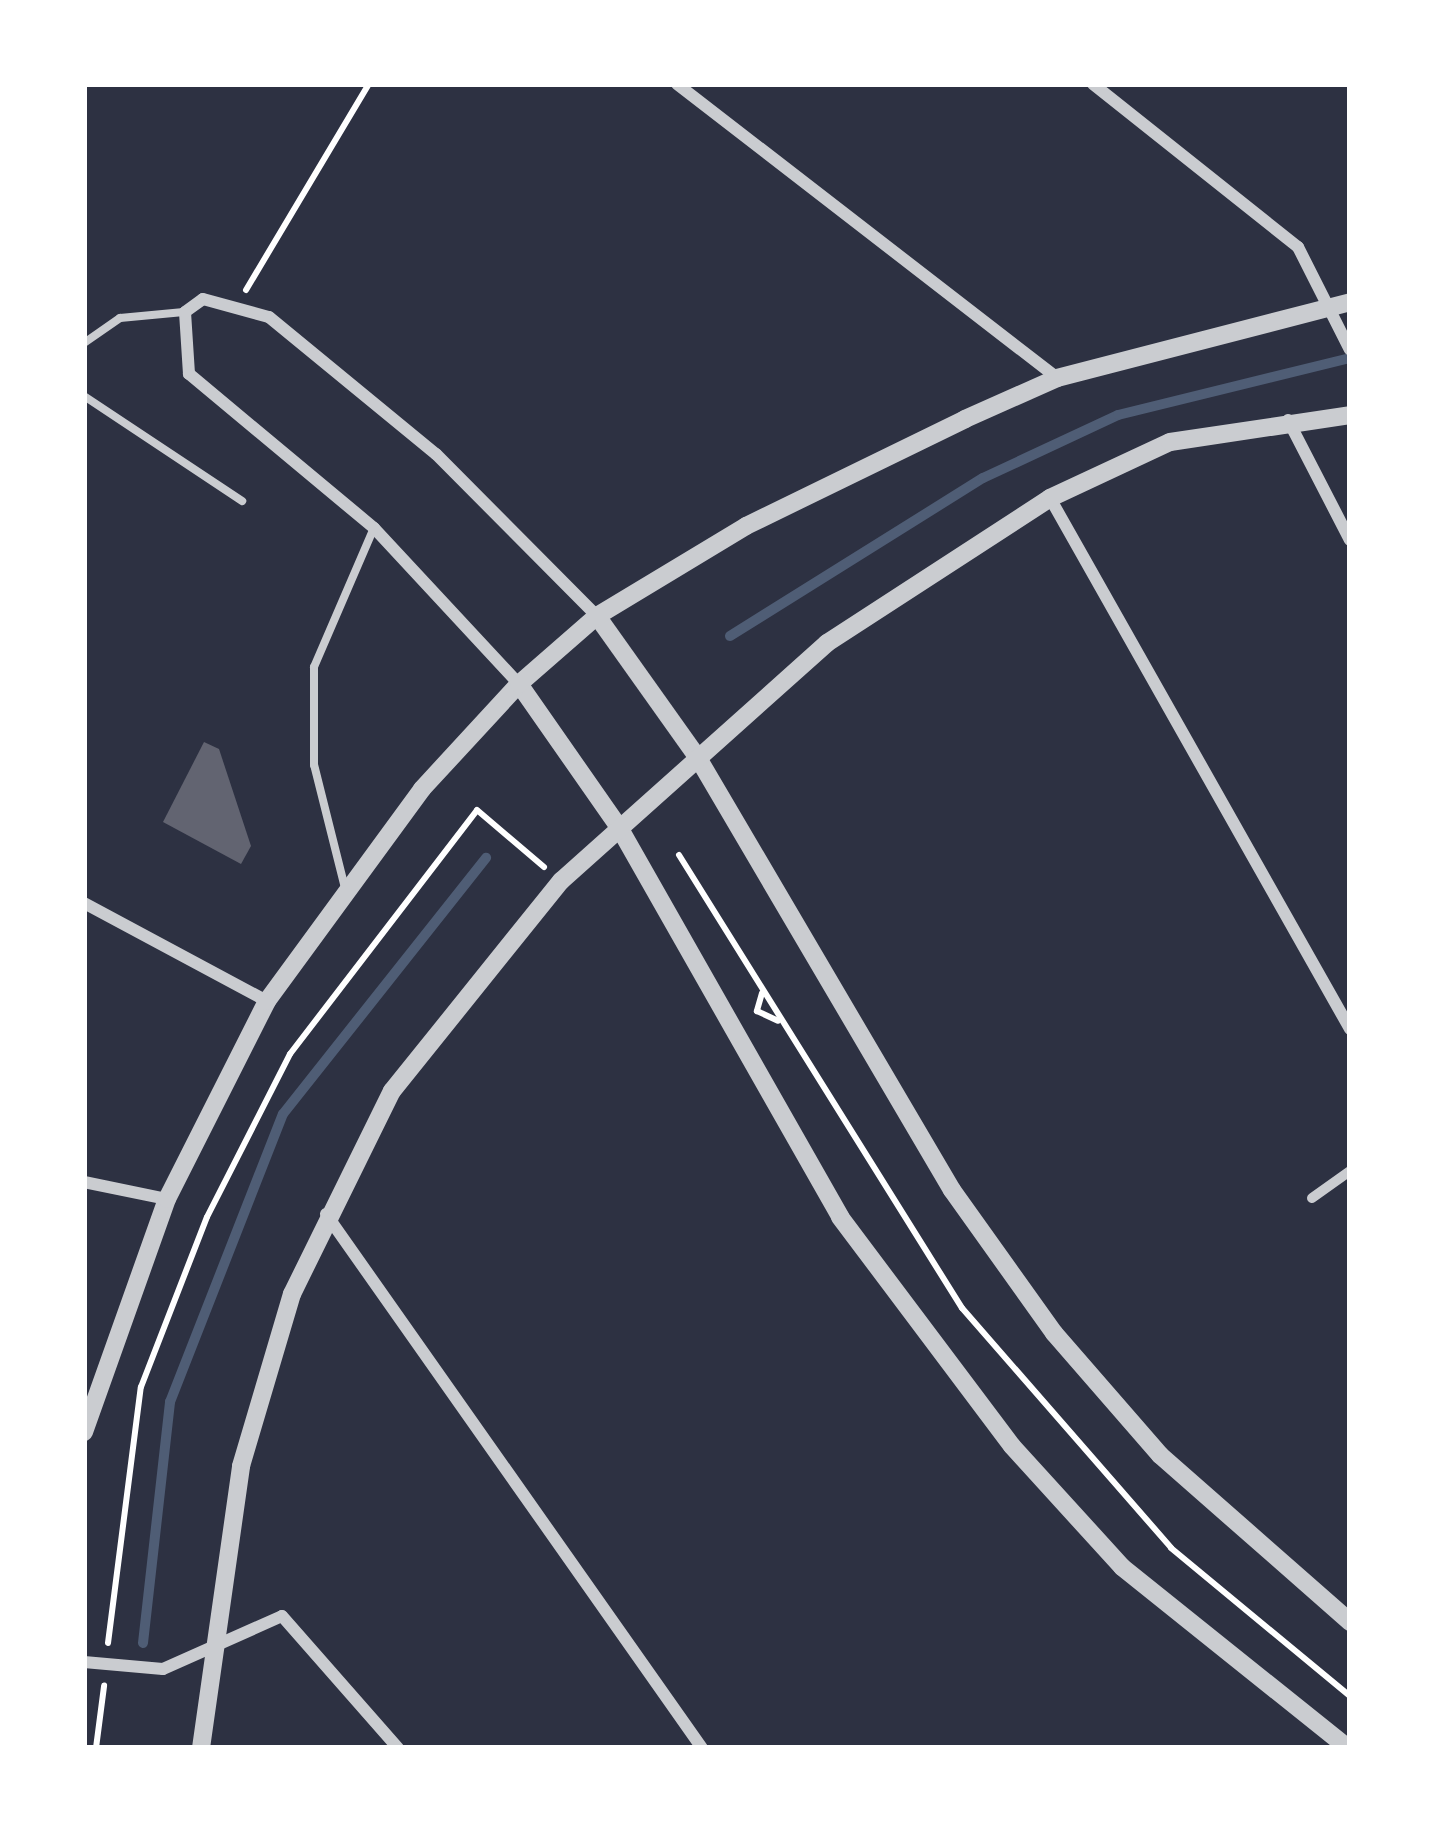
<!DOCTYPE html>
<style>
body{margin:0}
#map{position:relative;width:1434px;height:1832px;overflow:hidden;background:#2d3142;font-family:"Varela Round",sans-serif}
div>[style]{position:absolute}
.stream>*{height:10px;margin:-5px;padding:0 5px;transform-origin:5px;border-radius:5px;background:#4f5d75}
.building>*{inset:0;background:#626471}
.path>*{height:6px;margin:-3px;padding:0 3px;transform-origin:3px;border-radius:3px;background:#fff}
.service>*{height:8px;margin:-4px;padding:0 4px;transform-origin:4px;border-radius:4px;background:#caccd0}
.pedestrian>*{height:10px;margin:-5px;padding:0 5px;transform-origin:5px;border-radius:5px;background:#caccd0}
.minor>*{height:12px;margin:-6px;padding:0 6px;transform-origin:6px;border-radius:6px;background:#caccd0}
.tertiary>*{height:18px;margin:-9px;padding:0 9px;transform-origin:9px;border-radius:9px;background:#caccd0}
span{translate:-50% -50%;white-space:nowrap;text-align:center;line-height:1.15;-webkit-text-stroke:12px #fff;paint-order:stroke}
.frame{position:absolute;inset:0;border:87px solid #fff;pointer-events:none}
</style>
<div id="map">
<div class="stream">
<i style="left:730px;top:636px;width:298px;rotate:-32deg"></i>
<i style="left:983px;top:478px;width:149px;rotate:-25deg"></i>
<i style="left:1118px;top:415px;width:239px;rotate:-13.8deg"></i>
<i style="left:143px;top:1643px;width:243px;rotate:-83.6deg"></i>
<i style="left:170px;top:1402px;width:309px;rotate:-68.6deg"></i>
<i style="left:283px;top:1114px;width:327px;rotate:-51.6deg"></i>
</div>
<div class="building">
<i style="clip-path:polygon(204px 742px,219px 749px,251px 846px,241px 864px,163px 822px)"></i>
</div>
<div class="path">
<i style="left:246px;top:290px;width:240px;rotate:-59.2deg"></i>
<i style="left:679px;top:855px;width:534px;rotate:58.01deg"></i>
<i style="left:962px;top:1308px;width:318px;rotate:48.9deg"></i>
<i style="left:1171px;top:1548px;width:232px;rotate:39.6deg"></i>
<i style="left:762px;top:993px;width:19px;rotate:106deg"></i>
<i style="left:757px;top:1011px;width:23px;rotate:25deg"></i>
<i style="left:108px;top:1643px;width:258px;rotate:-82.7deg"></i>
<i style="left:141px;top:1387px;width:182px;rotate:-68.8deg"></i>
<i style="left:207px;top:1217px;width:183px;rotate:-63deg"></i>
<i style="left:290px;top:1054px;width:307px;rotate:-52.5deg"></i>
<i style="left:477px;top:810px;width:88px;rotate:40.4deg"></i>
<i style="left:96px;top:1748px;width:63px;rotate:-82.6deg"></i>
</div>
<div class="service">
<i style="left:84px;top:343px;width:44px;rotate:-34.8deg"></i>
<i style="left:120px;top:318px;width:64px;rotate:-5.4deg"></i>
<i style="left:84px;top:396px;width:190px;rotate:33.6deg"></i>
<i style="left:345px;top:888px;width:127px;rotate:-104.1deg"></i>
<i style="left:314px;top:765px;width:98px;rotate:-90deg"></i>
<i style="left:314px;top:667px;width:151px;rotate:-66.7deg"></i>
</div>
<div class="pedestrian">
<i style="left:1312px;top:1198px;width:47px;rotate:-35.4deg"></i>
</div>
<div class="minor">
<i style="left:677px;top:84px;width:480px;rotate:37.7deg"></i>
<i style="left:1093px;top:84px;width:262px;rotate:38.5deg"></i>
<i style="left:1298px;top:247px;width:115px;rotate:63.2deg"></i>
<i style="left:1288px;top:420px;width:135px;rotate:62.7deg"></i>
<i style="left:1050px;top:498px;width:610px;rotate:60.53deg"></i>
<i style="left:519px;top:684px;width:213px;rotate:-132.9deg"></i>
<i style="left:374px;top:528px;width:241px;rotate:-140.2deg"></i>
<i style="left:189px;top:374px;width:62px;rotate:-93.7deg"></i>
<i style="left:185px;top:312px;width:22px;rotate:-36deg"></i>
<i style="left:203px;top:299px;width:68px;rotate:15.3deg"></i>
<i style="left:269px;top:317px;width:216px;rotate:39.4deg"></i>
<i style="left:436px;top:454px;width:228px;rotate:45.2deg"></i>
<i style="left:84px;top:903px;width:208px;rotate:28.2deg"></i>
<i style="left:84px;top:1182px;width:85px;rotate:11.6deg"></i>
<i style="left:326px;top:1214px;width:653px;rotate:54.85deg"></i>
<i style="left:84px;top:1662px;width:79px;rotate:5.1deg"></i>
<i style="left:163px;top:1669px;width:130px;rotate:-24deg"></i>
<i style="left:282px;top:1616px;width:176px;rotate:48.7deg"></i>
</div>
<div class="tertiary">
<i style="left:597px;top:616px;width:174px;rotate:54.6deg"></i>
<i style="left:698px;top:758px;width:501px;rotate:59.55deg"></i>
<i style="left:952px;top:1190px;width:176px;rotate:54.5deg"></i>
<i style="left:1054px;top:1333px;width:162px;rotate:49deg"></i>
<i style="left:1160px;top:1455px;width:253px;rotate:41.3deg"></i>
<i style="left:519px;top:684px;width:177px;rotate:55.1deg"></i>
<i style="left:620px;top:829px;width:446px;rotate:60.4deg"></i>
<i style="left:840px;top:1217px;width:286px;rotate:53.1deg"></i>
<i style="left:1012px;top:1446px;width:164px;rotate:47.7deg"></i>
<i style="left:1122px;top:1567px;width:290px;rotate:38.7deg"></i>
<i style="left:84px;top:1432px;width:247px;rotate:-70.4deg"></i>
<i style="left:167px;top:1199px;width:222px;rotate:-63.2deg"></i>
<i style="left:267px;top:1001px;width:263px;rotate:-53.8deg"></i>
<i style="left:422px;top:789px;width:143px;rotate:-47.3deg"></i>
<i style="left:519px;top:684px;width:103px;rotate:-41.1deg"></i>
<i style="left:597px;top:616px;width:174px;rotate:-31.1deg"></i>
<i style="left:746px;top:526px;width:244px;rotate:-26deg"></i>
<i style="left:965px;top:419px;width:101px;rotate:-24deg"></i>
<i style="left:1057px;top:378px;width:303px;rotate:-14.5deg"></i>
<i style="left:201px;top:1748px;width:285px;rotate:-81.9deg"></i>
<i style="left:241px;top:1466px;width:179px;rotate:-73.5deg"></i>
<i style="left:292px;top:1294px;width:226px;rotate:-63.8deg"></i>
<i style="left:392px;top:1091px;width:270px;rotate:-51.2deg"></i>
<i style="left:561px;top:881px;width:357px;rotate:-41.8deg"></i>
<i style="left:827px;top:643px;width:266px;rotate:-33deg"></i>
<i style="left:1050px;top:498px;width:132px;rotate:-25deg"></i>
<i style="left:1170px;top:442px;width:182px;rotate:-8.5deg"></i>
</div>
<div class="frame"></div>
</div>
